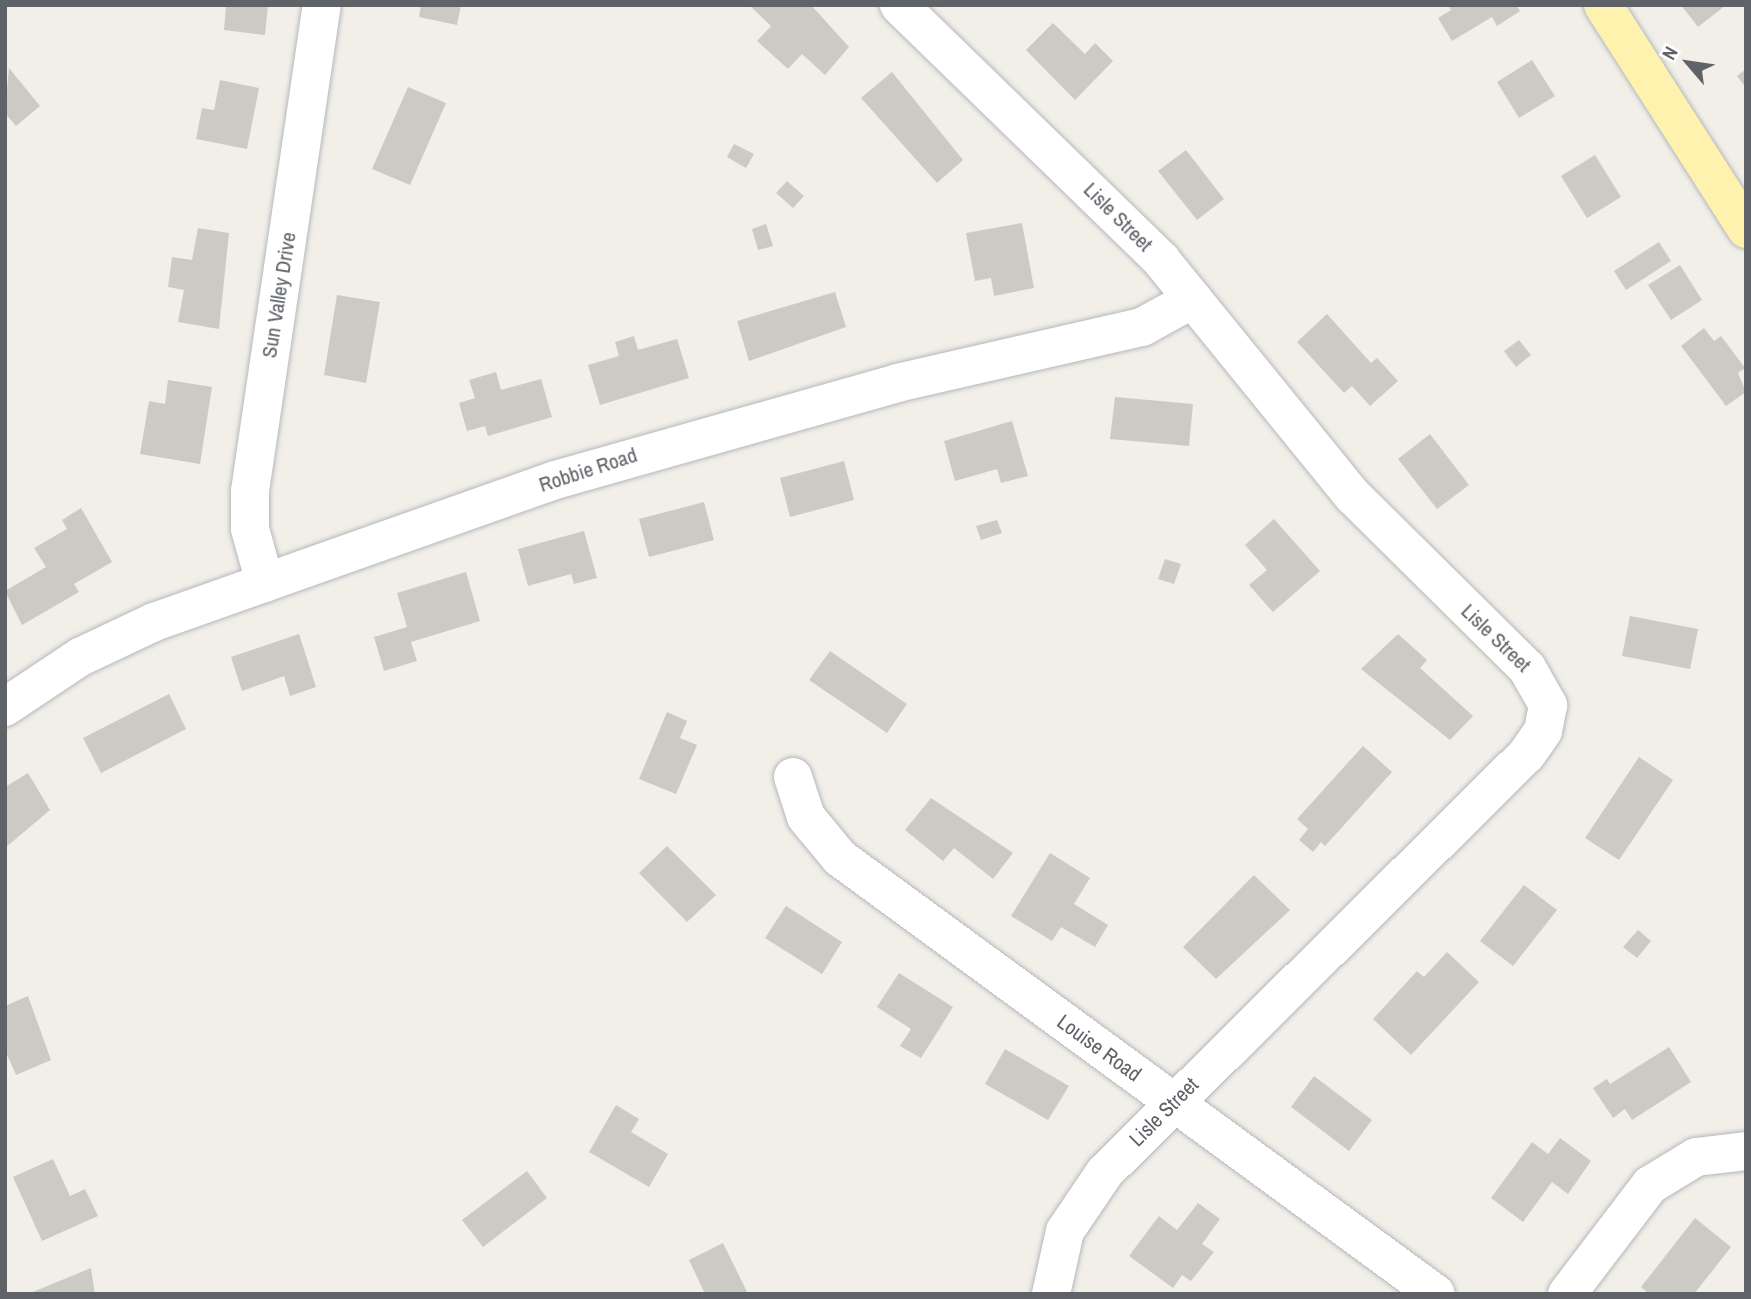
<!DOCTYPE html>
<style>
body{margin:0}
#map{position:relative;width:1751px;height:1299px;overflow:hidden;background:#f1efe8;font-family:"Archivo Narrow",sans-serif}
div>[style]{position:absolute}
.building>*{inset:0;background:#cccac5}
.roads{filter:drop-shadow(0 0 2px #b5b8bc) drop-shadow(0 0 2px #b5b8bc)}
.minor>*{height:38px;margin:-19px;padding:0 19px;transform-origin:19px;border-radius:19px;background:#fff}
.major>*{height:38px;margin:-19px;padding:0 19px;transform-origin:19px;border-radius:19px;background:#fff2af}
span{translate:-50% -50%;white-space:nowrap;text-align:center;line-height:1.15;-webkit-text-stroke:6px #fff;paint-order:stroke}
.street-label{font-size:21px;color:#5f6368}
.frame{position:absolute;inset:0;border:7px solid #5f6368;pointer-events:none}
.north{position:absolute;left:1653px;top:28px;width:70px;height:70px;-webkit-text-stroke:5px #fff;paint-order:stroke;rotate:299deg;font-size:19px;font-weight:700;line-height:28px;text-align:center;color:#5f6368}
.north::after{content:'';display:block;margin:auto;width:24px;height:32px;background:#5f6368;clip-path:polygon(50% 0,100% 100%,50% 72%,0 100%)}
</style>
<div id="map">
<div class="building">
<i style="clip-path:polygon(226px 5px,268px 5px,265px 35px,224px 30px)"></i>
<i style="clip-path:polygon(421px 5px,461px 5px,457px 25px,419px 17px)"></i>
<i style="clip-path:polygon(749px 5px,811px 5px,849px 47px,825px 75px,802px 54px,788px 69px,757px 41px,771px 26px)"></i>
<i style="clip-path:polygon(1448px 5px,1516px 5px,1520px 11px,1497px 26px,1492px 17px,1452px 41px,1438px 18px,1451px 10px)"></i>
<i style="clip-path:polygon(1681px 5px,1726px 5px,1698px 27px)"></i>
<i style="clip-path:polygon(1053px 23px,1085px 54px,1095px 43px,1113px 61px,1075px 100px,1026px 50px)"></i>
<i style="clip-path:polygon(1532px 60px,1555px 96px,1519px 118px,1497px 82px)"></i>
<i style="clip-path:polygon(9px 68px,40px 106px,16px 126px,5px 113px)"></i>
<i style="clip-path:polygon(1746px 69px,1746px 88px,1737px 76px)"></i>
<i style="clip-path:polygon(892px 72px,963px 160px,937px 183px,861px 98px)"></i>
<i style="clip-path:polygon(220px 80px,259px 88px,247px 149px,196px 139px,202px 108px,214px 110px)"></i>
<i style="clip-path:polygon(408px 87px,446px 103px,410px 185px,372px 169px)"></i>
<i style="clip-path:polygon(734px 144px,754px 154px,746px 168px,727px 157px)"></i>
<i style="clip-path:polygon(1186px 150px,1224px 199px,1197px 220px,1158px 171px)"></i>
<i style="clip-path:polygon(1595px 155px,1621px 197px,1587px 218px,1561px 176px)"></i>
<i style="clip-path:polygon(787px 181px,804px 196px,793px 208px,776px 193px)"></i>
<i style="clip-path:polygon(1022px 223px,1034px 288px,994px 296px,991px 278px,975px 281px,966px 233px)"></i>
<i style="clip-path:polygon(766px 224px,773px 246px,758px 250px,752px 229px)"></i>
<i style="clip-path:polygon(198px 228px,229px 233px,219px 329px,178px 322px,184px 290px,168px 287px,172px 257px,192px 260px)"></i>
<i style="clip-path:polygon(1659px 242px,1671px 261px,1626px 290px,1614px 271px)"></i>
<i style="clip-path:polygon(1680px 265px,1702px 300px,1671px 320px,1648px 285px)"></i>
<i style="clip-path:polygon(835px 292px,846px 327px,749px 361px,737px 321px)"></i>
<i style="clip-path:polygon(337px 295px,380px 302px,366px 383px,324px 375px)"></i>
<i style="clip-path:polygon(1327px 314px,1371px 363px,1377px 358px,1398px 381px,1370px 406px,1352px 386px,1344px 393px,1297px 342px)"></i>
<i style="clip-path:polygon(1704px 328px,1714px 341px,1721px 336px,1745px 368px,1738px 373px,1746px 392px,1726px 406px,1681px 346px)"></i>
<i style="clip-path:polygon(634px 336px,638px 350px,677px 339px,689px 378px,600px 405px,588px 365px,619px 356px,615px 342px)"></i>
<i style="clip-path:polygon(1519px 340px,1531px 355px,1516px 367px,1504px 351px)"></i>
<i style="clip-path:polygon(496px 372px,501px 390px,541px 379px,552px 417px,488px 436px,485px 426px,467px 431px,459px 403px,475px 398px,469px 380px)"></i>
<i style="clip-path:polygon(168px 380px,212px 387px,200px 464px,140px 454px,149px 401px,165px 404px)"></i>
<i style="clip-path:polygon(1115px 397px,1193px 404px,1189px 446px,1110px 439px)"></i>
<i style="clip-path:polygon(1012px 421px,1028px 476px,1001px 483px,997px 469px,955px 481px,944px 441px)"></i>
<i style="clip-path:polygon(1430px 434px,1469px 485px,1437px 509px,1398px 459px)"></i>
<i style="clip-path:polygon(844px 461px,854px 500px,790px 517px,780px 478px)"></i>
<i style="clip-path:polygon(704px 502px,714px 540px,649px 557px,639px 519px)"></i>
<i style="clip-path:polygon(81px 508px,112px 562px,74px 584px,79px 592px,22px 625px,5px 591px,46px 567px,34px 548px,67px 529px,62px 520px)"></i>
<i style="clip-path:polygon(1274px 519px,1320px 571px,1273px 612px,1249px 585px,1267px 570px,1245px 545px)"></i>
<i style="clip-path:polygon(997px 520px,1002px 533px,981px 540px,976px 526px)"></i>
<i style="clip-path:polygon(584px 531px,597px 578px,574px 584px,571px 574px,528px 586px,518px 549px)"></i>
<i style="clip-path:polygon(1165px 559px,1181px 564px,1174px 584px,1158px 579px)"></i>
<i style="clip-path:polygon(466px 572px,480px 621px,411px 642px,417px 661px,384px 671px,374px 637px,407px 627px,397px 593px)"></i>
<i style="clip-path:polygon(1630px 616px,1698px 629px,1690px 669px,1622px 656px)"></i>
<i style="clip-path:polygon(299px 634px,316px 687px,290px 696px,284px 676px,242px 691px,231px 657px)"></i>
<i style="clip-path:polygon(1398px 634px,1427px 660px,1420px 668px,1473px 716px,1450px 740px,1361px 669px)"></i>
<i style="clip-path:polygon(830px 651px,907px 704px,887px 733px,809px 680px)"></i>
<i style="clip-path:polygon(169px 694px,186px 729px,101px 773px,83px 738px)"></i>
<i style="clip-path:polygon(667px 712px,687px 721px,680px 738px,697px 745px,676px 794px,639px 779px)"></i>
<i style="clip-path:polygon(1363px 746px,1392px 772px,1325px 846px,1321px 842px,1313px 852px,1299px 840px,1308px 829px,1297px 819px)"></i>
<i style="clip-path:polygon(1639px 757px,1673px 780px,1619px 860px,1585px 838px)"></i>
<i style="clip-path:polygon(28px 773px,50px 810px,5px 848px,5px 787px)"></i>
<i style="clip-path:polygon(931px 798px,1013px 853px,993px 879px,954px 848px,943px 861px,905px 830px)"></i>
<i style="clip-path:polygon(667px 846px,716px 895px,687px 922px,639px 873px)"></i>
<i style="clip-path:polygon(1050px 853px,1090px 878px,1074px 904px,1108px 925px,1095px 947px,1061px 927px,1052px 941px,1011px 916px)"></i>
<i style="clip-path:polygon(1254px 875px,1290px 910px,1216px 979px,1183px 947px)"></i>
<i style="clip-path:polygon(1524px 885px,1557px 910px,1513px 966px,1480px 941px)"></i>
<i style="clip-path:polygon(786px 906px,842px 942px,822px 974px,765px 938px)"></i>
<i style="clip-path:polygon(1638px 930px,1651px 941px,1637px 958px,1623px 947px)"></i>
<i style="clip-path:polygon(1447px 952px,1479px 982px,1411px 1055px,1373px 1019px,1417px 971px,1424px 977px)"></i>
<i style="clip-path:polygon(899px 973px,953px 1007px,921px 1058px,900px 1046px,911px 1029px,877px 1007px)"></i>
<i style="clip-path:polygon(28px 996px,51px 1060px,16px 1075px,5px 1050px,5px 1006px)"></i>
<i style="clip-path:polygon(1669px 1047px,1691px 1082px,1632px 1120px,1625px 1109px,1613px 1118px,1593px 1088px,1607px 1079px,1610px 1084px)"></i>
<i style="clip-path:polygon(1005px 1049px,1069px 1086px,1048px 1120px,985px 1084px)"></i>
<i style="clip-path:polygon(1314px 1076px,1372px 1120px,1349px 1151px,1291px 1107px)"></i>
<i style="clip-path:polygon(616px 1105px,639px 1119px,631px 1132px,668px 1154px,649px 1187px,589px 1152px)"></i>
<i style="clip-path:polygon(1560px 1138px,1591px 1161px,1568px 1194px,1552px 1182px,1523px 1222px,1491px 1198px,1532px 1142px,1548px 1154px)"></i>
<i style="clip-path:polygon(53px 1159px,70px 1196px,85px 1189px,98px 1216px,42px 1241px,13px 1177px)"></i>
<i style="clip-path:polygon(527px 1171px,547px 1198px,483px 1247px,462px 1220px)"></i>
<i style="clip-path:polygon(1198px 1203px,1220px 1219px,1202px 1244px,1214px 1252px,1191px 1281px,1182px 1275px,1173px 1288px,1129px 1256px,1159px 1216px,1177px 1230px)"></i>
<i style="clip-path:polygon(1695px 1218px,1731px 1247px,1694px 1294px,1649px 1294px,1641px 1287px)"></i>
<i style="clip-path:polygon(723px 1243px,748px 1294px,705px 1294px,689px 1260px)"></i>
<i style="clip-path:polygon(91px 1268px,95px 1294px,28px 1294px)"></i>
</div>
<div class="roads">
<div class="minor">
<i style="left:899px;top:5px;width:366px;rotate:44.2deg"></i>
<i style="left:1161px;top:260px;width:304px;rotate:50.9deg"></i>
<i style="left:1353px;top:496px;width:245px;rotate:44.7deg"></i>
<i style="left:1527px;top:668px;width:43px;rotate:60.4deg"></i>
<i style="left:1548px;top:705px;width:26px;rotate:101deg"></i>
<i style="left:1543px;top:731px;width:29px;rotate:125deg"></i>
<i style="left:1526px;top:755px;width:593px;rotate:135.27deg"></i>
<i style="left:1105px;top:1172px;width:71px;rotate:124.1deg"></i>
<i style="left:1065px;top:1231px;width:65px;rotate:102.5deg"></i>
<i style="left:265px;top:583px;width:56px;rotate:-105.5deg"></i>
<i style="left:250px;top:529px;width:38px;rotate:-90deg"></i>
<i style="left:250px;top:491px;width:491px;rotate:-81.6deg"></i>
<i style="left:5px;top:707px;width:90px;rotate:-33.7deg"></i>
<i style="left:80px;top:657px;width:82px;rotate:-25.3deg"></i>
<i style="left:154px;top:622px;width:425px;rotate:-19.5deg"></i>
<i style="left:555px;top:480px;width:355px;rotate:-15.8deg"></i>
<i style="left:897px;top:383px;width:251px;rotate:-12.9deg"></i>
<i style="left:1142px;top:327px;width:58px;rotate:-28.8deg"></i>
<i style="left:793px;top:777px;width:42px;rotate:72deg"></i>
<i style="left:806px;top:817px;width:53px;rotate:50.3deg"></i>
<i style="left:840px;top:858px;width:738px;rotate:36.19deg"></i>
<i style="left:1567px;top:1294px;width:137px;rotate:-52.7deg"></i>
<i style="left:1650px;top:1185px;width:54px;rotate:-31.3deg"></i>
<i style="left:1696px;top:1157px;width:50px;rotate:-6.8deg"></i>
</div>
<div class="major">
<i style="left:1603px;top:5px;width:266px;rotate:57.4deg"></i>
</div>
</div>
<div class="street-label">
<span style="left:1118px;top:217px;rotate:45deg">Lisle Street</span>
<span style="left:279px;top:295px;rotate:-81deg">Sun Valley Drive</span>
<span style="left:588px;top:470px;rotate:-18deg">Robbie Road</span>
<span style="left:1496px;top:638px;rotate:44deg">Lisle Street</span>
<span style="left:1099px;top:1048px;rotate:36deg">Louise Road</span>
<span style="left:1164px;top:1112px;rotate:-45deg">Lisle Street</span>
</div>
<div class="frame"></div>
<div class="north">N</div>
</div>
